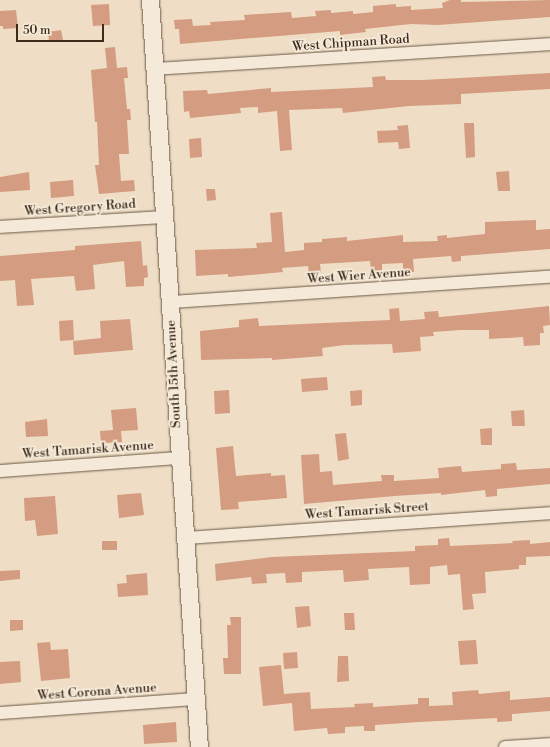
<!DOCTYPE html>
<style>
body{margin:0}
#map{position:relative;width:550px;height:747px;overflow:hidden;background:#efdec5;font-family:"Libre Bodoni",serif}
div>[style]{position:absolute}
.building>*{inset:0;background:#d49c80}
.roads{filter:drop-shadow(0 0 1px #6b5846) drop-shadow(0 0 1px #6b5846)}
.street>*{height:12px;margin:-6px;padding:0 6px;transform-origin:6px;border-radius:6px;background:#f5ead9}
.secondary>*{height:17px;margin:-8.5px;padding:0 8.5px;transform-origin:8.5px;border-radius:8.5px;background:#f5ead9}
span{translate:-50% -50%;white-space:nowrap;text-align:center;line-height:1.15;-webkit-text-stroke:3.5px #f5ead9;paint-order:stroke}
.street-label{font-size:13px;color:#3f2b1b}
.scale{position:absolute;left:16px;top:24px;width:88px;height:18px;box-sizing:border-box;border:2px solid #3f2b1b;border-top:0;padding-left:5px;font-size:12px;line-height:14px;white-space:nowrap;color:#3f2b1b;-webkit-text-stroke:3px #f5ead9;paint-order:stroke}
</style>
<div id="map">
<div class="building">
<i style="clip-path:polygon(450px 0,461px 0,461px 2px,550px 0,550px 17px,438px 25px,411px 24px,365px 29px,366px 32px,340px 35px,340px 31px,180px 44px,179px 29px,175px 29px,174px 20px,192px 19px,193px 26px,211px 25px,210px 22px,245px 20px,244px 15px,259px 14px,291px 12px,292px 18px,316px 16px,315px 11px,331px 10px,331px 13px,353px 11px,353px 14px,373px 12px,373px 6px,396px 4px,396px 7px,411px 6px,411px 10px,443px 8px,442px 3px)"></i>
<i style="clip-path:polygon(109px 4px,110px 25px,93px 26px,91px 5px)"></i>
<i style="clip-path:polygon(16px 10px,18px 28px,3px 29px,3px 26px,0 26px,0 11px)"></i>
<i style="clip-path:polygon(61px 30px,63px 40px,49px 42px,48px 32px)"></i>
<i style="clip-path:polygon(115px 47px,117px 68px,127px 67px,128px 78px,124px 78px,127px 109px,130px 109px,131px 120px,127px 120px,129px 154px,119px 154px,121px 181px,134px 180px,135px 191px,99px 194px,95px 165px,99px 165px,97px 122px,95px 122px,91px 70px,107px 68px,105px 48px)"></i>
<i style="clip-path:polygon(550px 73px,550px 89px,461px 94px,461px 104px,409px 106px,343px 113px,342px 108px,289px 110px,292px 150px,280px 151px,277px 111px,258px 113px,258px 107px,240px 108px,241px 113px,190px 118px,189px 111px,184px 112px,183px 91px,207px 90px,208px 94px,271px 88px,271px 92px,373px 87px,372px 77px,385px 76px,386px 80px,423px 80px)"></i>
<i style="clip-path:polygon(464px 123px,474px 123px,475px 157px,466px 158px)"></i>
<i style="clip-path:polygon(408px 125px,410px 148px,399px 149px,398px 142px,378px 143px,377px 131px,398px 130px,397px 126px)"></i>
<i style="clip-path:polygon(201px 138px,202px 157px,190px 158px,189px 139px)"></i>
<i style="clip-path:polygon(509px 171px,510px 191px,498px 191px,496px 172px)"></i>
<i style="clip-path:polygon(29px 172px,30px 190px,0 192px,0 177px)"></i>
<i style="clip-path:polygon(73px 180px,74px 196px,51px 198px,50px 182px)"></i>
<i style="clip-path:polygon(206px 189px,215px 189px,216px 200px,207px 201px)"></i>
<i style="clip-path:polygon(282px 212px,285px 252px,304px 250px,304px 243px,322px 242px,322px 239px,347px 237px,347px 241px,403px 235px,403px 242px,438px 241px,437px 236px,447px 235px,447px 238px,485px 234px,485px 222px,536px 220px,536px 230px,550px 229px,550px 249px,461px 256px,461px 261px,452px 262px,451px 256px,413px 259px,414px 272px,403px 272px,403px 263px,382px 264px,382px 272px,371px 273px,370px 261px,320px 264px,321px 273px,309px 274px,308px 266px,282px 268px,283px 272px,228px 277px,228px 274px,196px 276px,195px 250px,257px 248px,256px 243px,272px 242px,270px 213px)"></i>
<i style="clip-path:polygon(141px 241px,143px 266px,147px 265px,148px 277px,144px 278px,144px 286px,126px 287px,124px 261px,93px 265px,95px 289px,76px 291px,74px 276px,31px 279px,34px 305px,17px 306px,15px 280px,0 281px,0 256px,75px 250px,75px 246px)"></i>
<i style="clip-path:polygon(549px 306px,550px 325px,543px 326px,544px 333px,540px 333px,540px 345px,524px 346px,523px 337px,489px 339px,489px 330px,460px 330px,433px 332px,434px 336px,420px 337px,421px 351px,393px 353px,392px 344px,344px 345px,322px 348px,323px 356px,272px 360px,272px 358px,201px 360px,200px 331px,239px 327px,239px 320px,258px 318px,259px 326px,390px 320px,389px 309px,399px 308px,400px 321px,425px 319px,424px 312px,438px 311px,439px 317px,451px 316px)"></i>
<i style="clip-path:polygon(130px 319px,133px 350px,74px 355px,73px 341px,101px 338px,100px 321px)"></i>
<i style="clip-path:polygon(73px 320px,74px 340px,60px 341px,59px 321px)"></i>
<i style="clip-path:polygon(327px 377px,328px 390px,302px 392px,301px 379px)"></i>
<i style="clip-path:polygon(229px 390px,230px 413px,215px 414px,214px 391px)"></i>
<i style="clip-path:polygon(362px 390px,362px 405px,351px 406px,350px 391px)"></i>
<i style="clip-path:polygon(136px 408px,138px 430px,121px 431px,122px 442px,101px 443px,100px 431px,113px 430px,111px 410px)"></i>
<i style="clip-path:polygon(524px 410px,525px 426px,512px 426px,511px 411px)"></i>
<i style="clip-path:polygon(47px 419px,48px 436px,26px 437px,25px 422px)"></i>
<i style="clip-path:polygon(492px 428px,492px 445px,481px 445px,480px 429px)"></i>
<i style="clip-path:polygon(346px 433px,349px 459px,338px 461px,335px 434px)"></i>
<i style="clip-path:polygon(233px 446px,236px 476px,271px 473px,271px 476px,285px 475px,287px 498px,238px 502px,239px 509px,221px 510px,216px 448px)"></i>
<i style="clip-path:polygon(319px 454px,320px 472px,332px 471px,333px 485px,382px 481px,381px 475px,394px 475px,394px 481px,439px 478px,438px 468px,461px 466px,462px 472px,501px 469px,501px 464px,516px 463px,517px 470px,550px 468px,550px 484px,497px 489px,497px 496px,486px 497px,485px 490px,441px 495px,441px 493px,395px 496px,304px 504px,301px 455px)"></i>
<i style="clip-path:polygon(141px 493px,144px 515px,119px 518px,117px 495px)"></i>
<i style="clip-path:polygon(55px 496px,58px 534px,37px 536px,35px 520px,25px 521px,24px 498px)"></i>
<i style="clip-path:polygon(449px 538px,450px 546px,513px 543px,512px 541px,530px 540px,530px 544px,550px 542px,550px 556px,526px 557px,526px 565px,519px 565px,519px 569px,485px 572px,486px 593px,472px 594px,474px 609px,463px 610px,460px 574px,448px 575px,447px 565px,430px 567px,430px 584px,410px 585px,409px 567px,368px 569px,369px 580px,344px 582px,343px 570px,302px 572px,302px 582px,286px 583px,285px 573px,266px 574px,267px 583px,252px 584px,251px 577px,216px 581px,215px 564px,272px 557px,415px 551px,415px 546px,438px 545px,438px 539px)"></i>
<i style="clip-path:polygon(102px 541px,117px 541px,117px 550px,102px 550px)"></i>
<i style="clip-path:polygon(20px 570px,20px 579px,0 581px,0 571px)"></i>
<i style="clip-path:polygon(147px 573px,148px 595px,118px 597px,117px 584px,127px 583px,126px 575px)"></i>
<i style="clip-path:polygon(309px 606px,311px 626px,297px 628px,295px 607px)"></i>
<i style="clip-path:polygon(344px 613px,354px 613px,355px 630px,345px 630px)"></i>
<i style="clip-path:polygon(230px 617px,241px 617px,241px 674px,224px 674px,223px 658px,228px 658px,227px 625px,231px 625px)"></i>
<i style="clip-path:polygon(10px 620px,23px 620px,23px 630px,10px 631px)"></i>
<i style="clip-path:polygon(476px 640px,478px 664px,460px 665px,458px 641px)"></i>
<i style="clip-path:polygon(50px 642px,51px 650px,68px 649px,70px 678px,41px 681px,37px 643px)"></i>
<i style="clip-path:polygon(297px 652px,298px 668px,284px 669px,283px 653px)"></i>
<i style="clip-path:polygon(338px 656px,348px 656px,349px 681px,337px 682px)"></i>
<i style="clip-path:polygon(20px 661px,21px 682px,0 684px,0 662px)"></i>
<i style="clip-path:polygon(281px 665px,284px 694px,310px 692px,311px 709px,355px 707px,354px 704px,373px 703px,373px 707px,418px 704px,418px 698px,429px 698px,429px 706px,453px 705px,452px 692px,478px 690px,479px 694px,510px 691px,510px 700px,550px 697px,550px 711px,512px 714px,512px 721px,497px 722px,497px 718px,419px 722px,375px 725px,375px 731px,364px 731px,364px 726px,345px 727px,345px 733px,328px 734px,327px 728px,294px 731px,292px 703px,263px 706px,259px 667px)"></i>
<i style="clip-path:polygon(176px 722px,177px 742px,144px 744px,143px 725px)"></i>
</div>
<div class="roads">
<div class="street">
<i style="left:154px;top:69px;width:397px;rotate:-3.6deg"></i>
<i style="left:0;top:227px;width:162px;rotate:-3.5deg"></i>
<i style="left:170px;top:302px;width:381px;rotate:-3.8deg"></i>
<i style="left:0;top:471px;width:179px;rotate:-4.2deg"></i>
<i style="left:185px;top:538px;width:366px;rotate:-3.9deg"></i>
<i style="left:0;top:713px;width:196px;rotate:-4.1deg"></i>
<i style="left:505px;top:747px;width:45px;rotate:-3.8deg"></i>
</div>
<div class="secondary">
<i style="left:150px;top:0;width:749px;rotate:86.25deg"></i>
</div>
</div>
<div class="street-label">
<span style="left:351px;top:43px;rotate:-4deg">West Chipman Road</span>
<span style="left:80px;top:208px;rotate:-4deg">West Gregory Road</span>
<span style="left:359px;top:276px;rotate:-4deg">West Wier Avenue</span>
<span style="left:174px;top:374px;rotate:-93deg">South 15th Avenue</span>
<span style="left:88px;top:450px;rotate:-4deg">West Tamarisk Avenue</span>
<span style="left:367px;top:511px;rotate:-4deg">West Tamarisk Street</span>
<span style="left:97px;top:692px;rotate:-4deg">West Corona Avenue</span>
</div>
<div class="scale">50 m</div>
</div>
